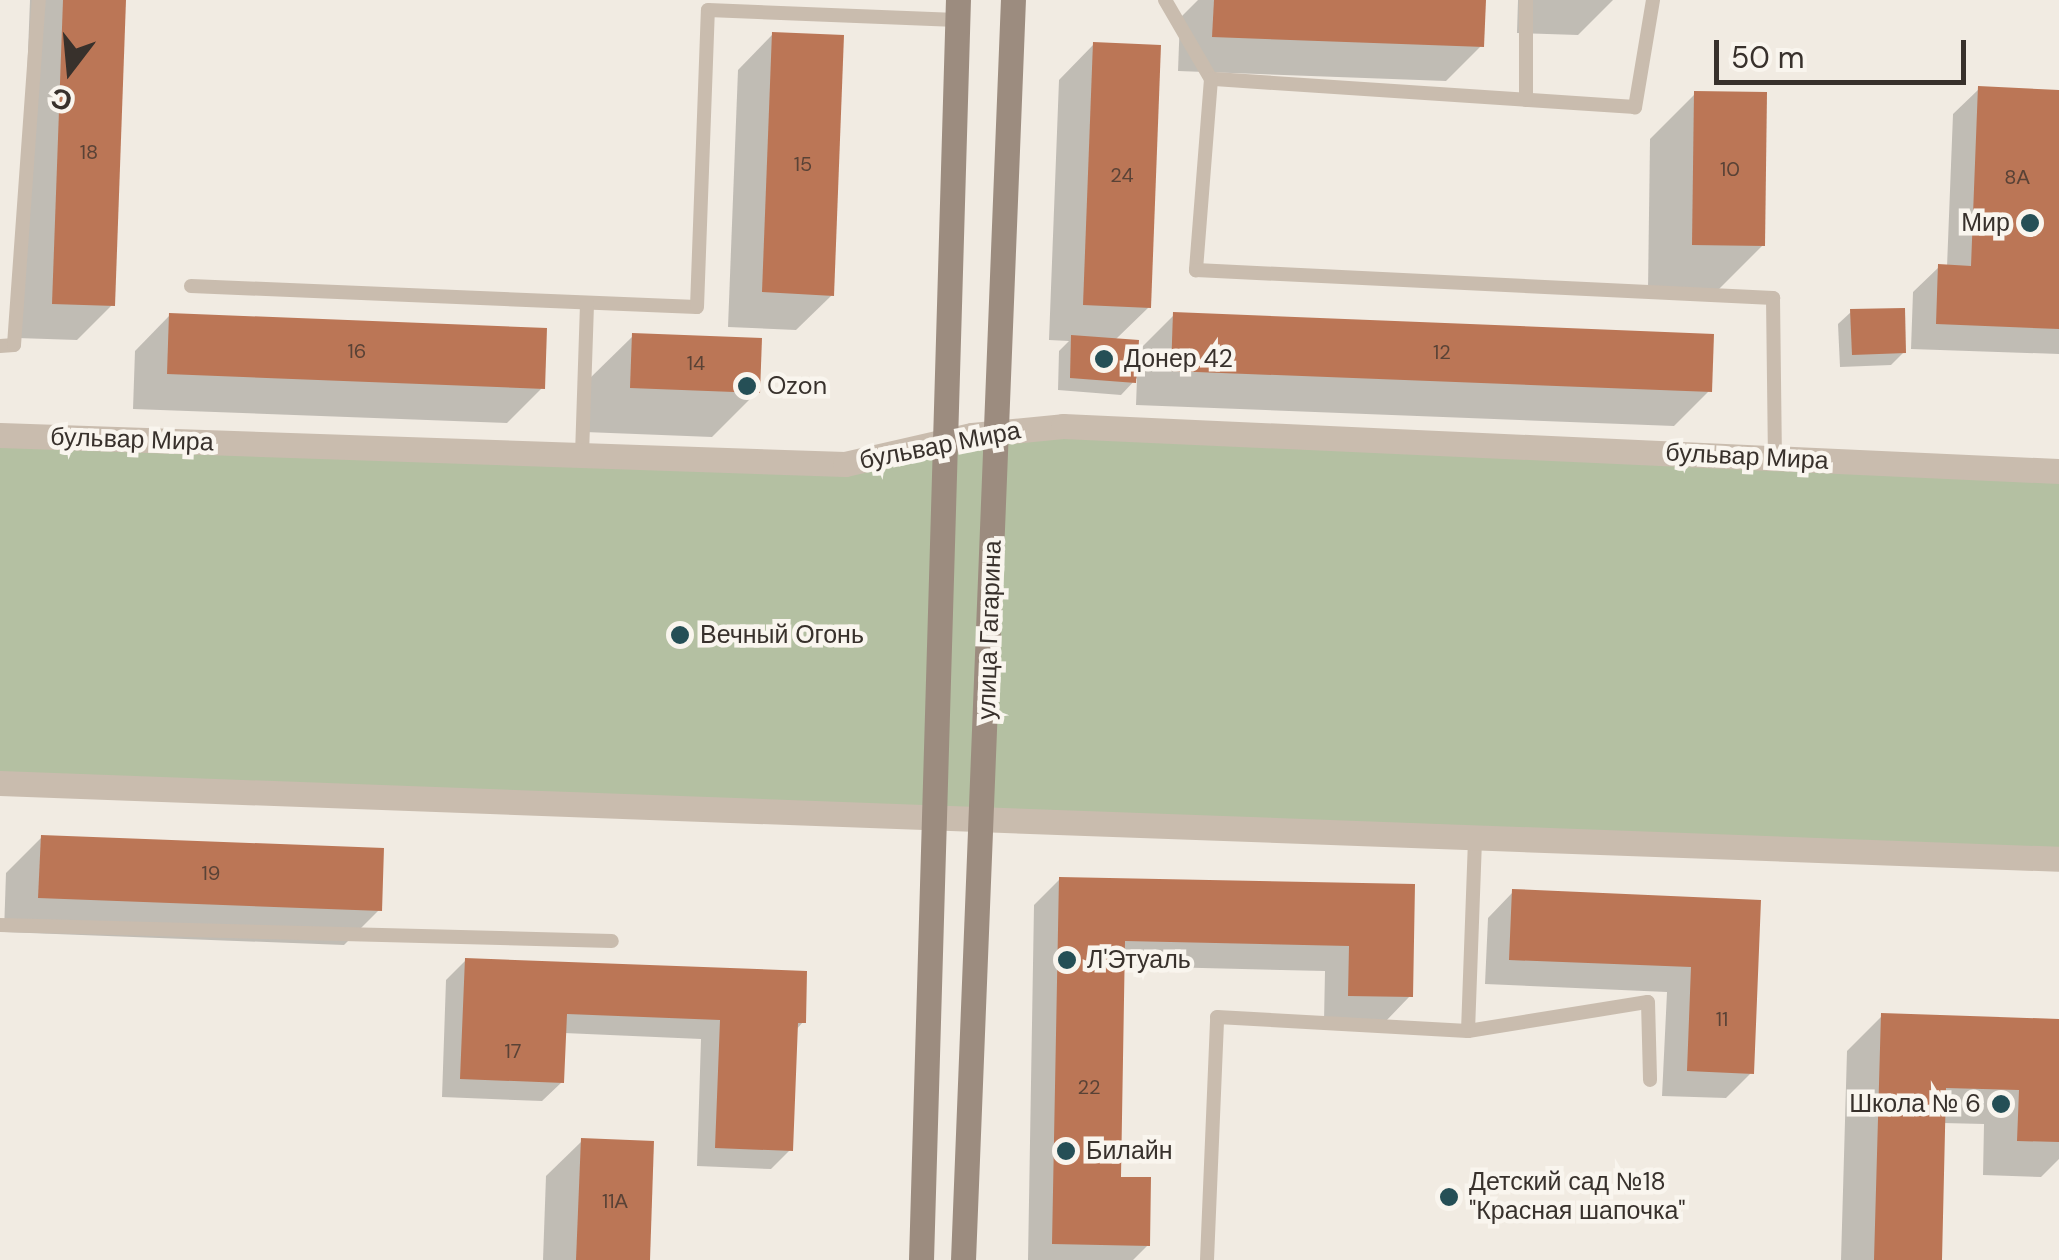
<!DOCTYPE html>
<meta charset="utf-8">
<style>
body{margin:0}
#map{position:relative;width:2059px;height:1260px;overflow:hidden;background:#f1ebe2;font-family:"DM Sans",sans-serif}
div>[style]{position:absolute}
.green>*{inset:0;background:#b4c0a2}
.shadow>*{inset:0;background:#0003}
.building>*{inset:0;background:#bb7656}
.service>*{height:14px;margin:-7px;padding:0 7px;transform-origin:7px;border-radius:7px;background:#c9bcae}
.tertiary>*{height:25px;margin:-12.5px;padding:0 12.5px;transform-origin:12.5px;border-radius:12.5px;background:#c9bcae}
.secondary>*{height:25px;margin:-12.5px;padding:0 12.5px;transform-origin:12.5px;border-radius:12.5px;background:#9c8c7f}
.dots>*{width:28px;height:28px;translate:-50% -50%;box-sizing:border-box;border:5px solid #f9f5ee;border-radius:50%}
span{translate:-50% -50%;white-space:nowrap;text-align:center;line-height:1.15;-webkit-text-stroke:9px #f9f5ee;paint-order:stroke}
.number-label{font-size:20px;color:#594236}
.number-label span{-webkit-text-stroke-width:0}
.poi-label{font-size:25px;color:#38312c}
.right{translate:-100% -50%;text-align:right}
.left{translate:0 -50%;text-align:left}
.street-label{font-size:25px;color:#38312c}
.north{position:absolute;left:20px;top:20px;width:100px;height:100px;-webkit-text-stroke:8px #f9f5ee;paint-order:stroke;rotate:196deg;font-size:28px;font-weight:700;line-height:40px;text-align:center;color:#38312c}
.north::after{content:'';display:block;margin:auto;width:35px;height:45px;background:#38312c;clip-path:polygon(50% 0,100% 100%,50% 72%,0 100%)}
.scale{position:absolute;left:1714px;top:40px;width:252px;height:45px;box-sizing:border-box;border:5px solid #38312c;border-top:0;padding-left:12px;font-size:30px;line-height:35px;white-space:nowrap;color:#38312c;-webkit-text-stroke:8px #f9f5ee;paint-order:stroke}
</style>
<div id="map">
<div class="green">
<i style="clip-path:polygon(0 435px,845px 464px,972px 435px,2059px 471px,2059px 859px,0 783px)"></i>
</div>
<div class="shadow">
<i style="clip-path:polygon(30px 0,124px 0,112px 305px,77px 340px,17px 338px)"></i>
<i style="clip-path:polygon(1198px 0,1483px 0,1481px 46px,1446px 81px,1178px 71px,1180px 18px)"></i>
<i style="clip-path:polygon(1518px 0,1613px 0,1578px 35px,1517px 33px)"></i>
<i style="clip-path:polygon(773px 34px,832px 295px,796px 330px,728px 327px,738px 70px)"></i>
<i style="clip-path:polygon(1094px 44px,1149px 307px,1115px 340px,1136px 353px,1174px 315px,1709px 391px,1674px 426px,1136px 405px,1137px 378px,1121px 395px,1058px 390px,1059px 351px,1069px 341px,1049px 340px,1059px 80px)"></i>
<i style="clip-path:polygon(1979px 89px,2059px 92px,2059px 354px,1911px 349px,1913px 292px,1939px 267px,1947px 267px,1953px 114px)"></i>
<i style="clip-path:polygon(1695px 94px,1763px 245px,1717px 291px,1648px 290px,1650px 139px)"></i>
<i style="clip-path:polygon(1851px 312px,1904px 352px,1891px 365px,1840px 367px,1838px 324px)"></i>
<i style="clip-path:polygon(170px 315px,542px 388px,507px 423px,133px 409px,135px 351px)"></i>
<i style="clip-path:polygon(633px 336px,757px 392px,712px 437px,585px 432px,587px 381px)"></i>
<i style="clip-path:polygon(42px 837px,379px 910px,344px 945px,4px 932px,6px 873px)"></i>
<i style="clip-path:polygon(1060px 879px,1412px 886px,1410px 996px,1385px 1022px,1324px 1021px,1325px 971px,1122px 966px,1118px 1179px,1148px 1245px,1133px 1260px,1028px 1260px,1034px 905px)"></i>
<i style="clip-path:polygon(1513px 892px,1758px 903px,1751px 1073px,1726px 1098px,1662px 1096px,1667px 992px,1485px 984px,1488px 918px)"></i>
<i style="clip-path:polygon(466px 960px,803px 1022px,795px 1031px,790px 1150px,771px 1169px,697px 1166px,701px 1039px,564px 1033px,562px 1082px,542px 1101px,442px 1097px,446px 980px)"></i>
<i style="clip-path:polygon(1882px 1016px,2059px 1021px,2059px 1159px,2041px 1177px,1983px 1175px,1984px 1124px,1943px 1123px,1939px 1260px,1841px 1260px,1847px 1051px)"></i>
<i style="clip-path:polygon(582px 1141px,647px 1260px,543px 1260px,546px 1176px)"></i>
</div>
<div class="building">
<i style="clip-path:polygon(63px 0,126px 0,115px 306px,52px 304px)"></i>
<i style="clip-path:polygon(1214px 0,1486px 0,1484px 47px,1212px 37px)"></i>
<i style="clip-path:polygon(772px 32px,844px 35px,834px 296px,762px 292px)"></i>
<i style="clip-path:polygon(1093px 42px,1161px 45px,1151px 308px,1083px 305px)"></i>
<i style="clip-path:polygon(1978px 86px,2059px 90px,2059px 329px,1936px 324px,1938px 264px,1971px 266px)"></i>
<i style="clip-path:polygon(1694px 91px,1767px 92px,1765px 246px,1692px 245px)"></i>
<i style="clip-path:polygon(1905px 308px,1906px 353px,1852px 355px,1850px 309px)"></i>
<i style="clip-path:polygon(1173px 312px,1714px 334px,1712px 392px,1171px 371px)"></i>
<i style="clip-path:polygon(169px 313px,547px 328px,545px 389px,167px 374px)"></i>
<i style="clip-path:polygon(632px 333px,762px 338px,760px 393px,630px 388px)"></i>
<i style="clip-path:polygon(1071px 335px,1139px 340px,1136px 383px,1070px 378px)"></i>
<i style="clip-path:polygon(41px 835px,384px 848px,382px 911px,38px 898px)"></i>
<i style="clip-path:polygon(1059px 877px,1415px 884px,1413px 997px,1348px 996px,1349px 946px,1125px 941px,1121px 1177px,1151px 1177px,1150px 1246px,1052px 1244px)"></i>
<i style="clip-path:polygon(1512px 889px,1761px 900px,1754px 1074px,1687px 1071px,1691px 967px,1509px 960px)"></i>
<i style="clip-path:polygon(465px 958px,807px 971px,806px 1023px,798px 1023px,793px 1151px,715px 1148px,720px 1020px,567px 1014px,564px 1083px,460px 1079px)"></i>
<i style="clip-path:polygon(1881px 1013px,2059px 1019px,2059px 1142px,2017px 1141px,2019px 1090px,1946px 1088px,1942px 1260px,1874px 1260px)"></i>
<i style="clip-path:polygon(581px 1138px,654px 1141px,650px 1260px,576px 1260px)"></i>
</div>
<div class="service">
<i style="left:1165px;top:0;width:91px;rotate:59.8deg"></i>
<i style="left:1653px;top:0;width:109px;rotate:99.5deg"></i>
<i style="left:1635px;top:107px;width:425px;rotate:-176.2deg"></i>
<i style="left:1211px;top:79px;width:192px;rotate:94.5deg"></i>
<i style="left:1196px;top:270px;width:578px;rotate:2.78deg"></i>
<i style="left:1773px;top:298px;width:160px;rotate:89.3deg"></i>
<i style="left:1526px;top:100px;width:100px;rotate:-90deg"></i>
<i style="left:191px;top:286px;width:506px;rotate:2.38deg"></i>
<i style="left:697px;top:307px;width:297px;rotate:-87.9deg"></i>
<i style="left:708px;top:10px;width:249px;rotate:2.3deg"></i>
<i style="left:0;top:346px;width:14px;rotate:-4deg"></i>
<i style="left:14px;top:345px;width:346px;rotate:-85.9deg"></i>
<i style="left:582px;top:455px;width:152px;rotate:-88.1deg"></i>
<i style="left:0;top:925px;width:612px;rotate:1.5deg"></i>
<i style="left:1468px;top:1031px;width:182px;rotate:-9.2deg"></i>
<i style="left:1648px;top:1002px;width:78px;rotate:88.5deg"></i>
<i style="left:1207px;top:1260px;width:243px;rotate:-87.6deg"></i>
<i style="left:1217px;top:1017px;width:251px;rotate:3.2deg"></i>
<i style="left:1468px;top:1031px;width:194px;rotate:-87.9deg"></i>
</div>
<div class="tertiary">
<i style="left:0;top:435px;width:845px;rotate:1.97deg"></i>
<i style="left:845px;top:464px;width:130px;rotate:-12.9deg"></i>
<i style="left:972px;top:435px;width:91px;rotate:-5.6deg"></i>
<i style="left:1063px;top:426px;width:997px;rotate:2.59deg"></i>
<i style="left:0;top:783px;width:2060px;rotate:2.11deg"></i>
</div>
<div class="secondary">
<i style="left:921px;top:1260px;width:1261px;rotate:-88.32deg"></i>
<i style="left:963px;top:1260px;width:1261px;rotate:-87.73deg"></i>
</div>
<div class="dots">
<i style="left:2030px;top:223px;background:#254f56"></i>
<i style="left:1104px;top:359px;background:#254f56"></i>
<i style="left:747px;top:386px;background:#254f56"></i>
<i style="left:680px;top:635px;background:#254f56"></i>
<i style="left:1067px;top:960px;background:#254f56"></i>
<i style="left:2001px;top:1104px;background:#254f56"></i>
<i style="left:1066px;top:1151px;background:#254f56"></i>
<i style="left:1449px;top:1197px;background:#254f56"></i>
</div>
<div class="number-label">
<span style="left:89px;top:152px">18</span>
<span style="left:803px;top:164px">15</span>
<span style="left:1730px;top:169px">10</span>
<span style="left:1122px;top:175px">24</span>
<span style="left:2017px;top:177px">8А</span>
<span style="left:357px;top:351px">16</span>
<span style="left:1442px;top:352px">12</span>
<span style="left:696px;top:363px">14</span>
<span style="left:211px;top:873px">19</span>
<span style="left:1722px;top:1019px">11</span>
<span style="left:513px;top:1051px">17</span>
<span style="left:1089px;top:1087px">22</span>
<span style="left:615px;top:1201px">11А</span>
</div>
<div class="poi-label">
<span class="right" style="left:2010px;top:223px">Мир</span>
<span class="left" style="left:1124px;top:359px">Донер 42</span>
<span class="left" style="left:767px;top:386px">Ozon</span>
<span class="left" style="left:700px;top:635px">Вечный Огонь</span>
<span class="left" style="left:1087px;top:960px">Л'Этуаль</span>
<span class="right" style="left:1981px;top:1104px">Школа № 6</span>
<span class="left" style="left:1086px;top:1151px">Билайн</span>
<span class="left" style="left:1469px;top:1197px">Детский сад №18<br>"Красная шапочка"</span>
</div>
<div class="street-label">
<span style="left:132px;top:440px;rotate:2deg">бульвар Мира</span>
<span style="left:940px;top:446px;rotate:-11deg">бульвар Мира</span>
<span style="left:1747px;top:457px;rotate:3deg">бульвар Мира</span>
<span style="left:990px;top:630px;rotate:-88deg">улица Гагарина</span>
</div>
<div class="north">С</div>
<div class="scale">50 m</div>
</div>
